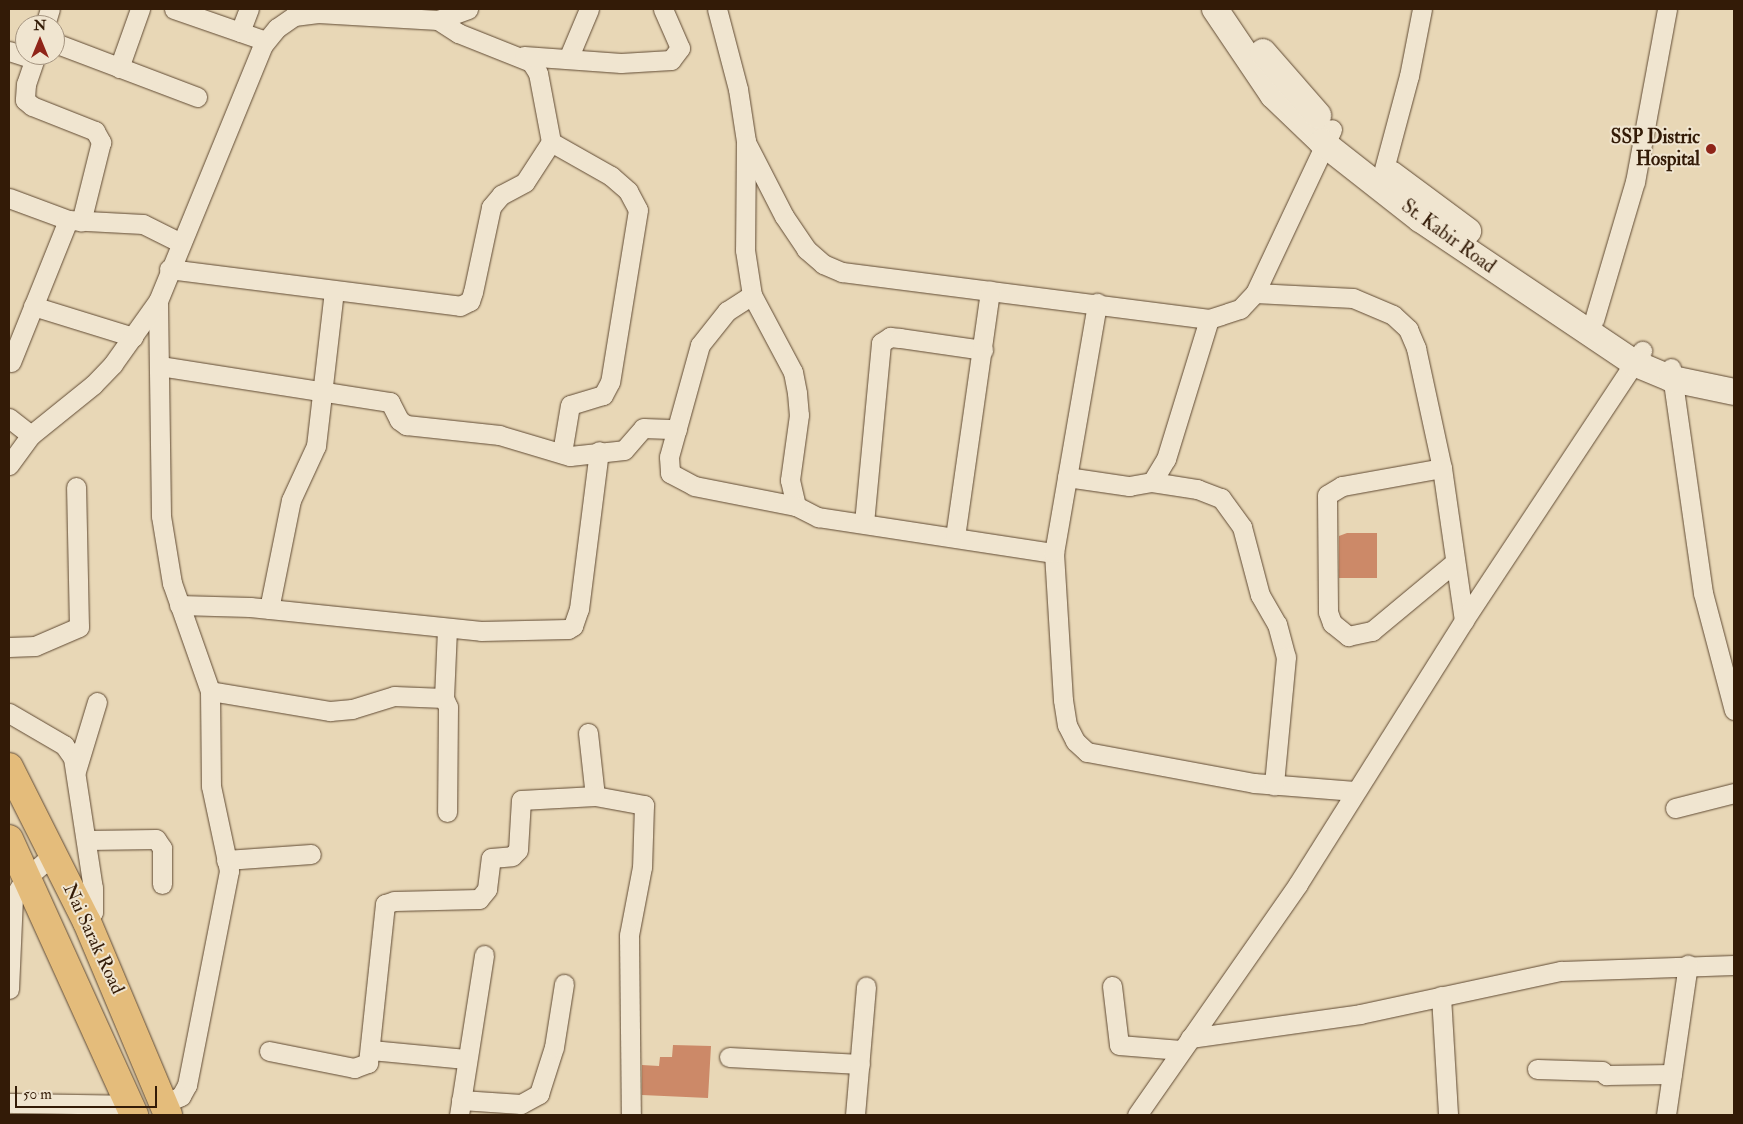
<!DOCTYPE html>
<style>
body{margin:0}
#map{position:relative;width:1743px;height:1124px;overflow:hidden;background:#e8d7b6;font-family:"IM FELL Double Pica",serif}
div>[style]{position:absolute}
.building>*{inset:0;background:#cc8968}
.roads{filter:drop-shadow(0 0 1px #604a33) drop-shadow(0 0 1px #604a33)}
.minor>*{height:19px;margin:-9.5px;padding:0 9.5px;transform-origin:9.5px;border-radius:9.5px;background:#f0e5d0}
.secondary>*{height:26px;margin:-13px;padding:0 13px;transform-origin:13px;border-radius:13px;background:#f0e5d0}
.primary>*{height:28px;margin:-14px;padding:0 14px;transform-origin:14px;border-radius:14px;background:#e4bc7b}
.dots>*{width:14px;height:14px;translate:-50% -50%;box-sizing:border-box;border:2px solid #f0e5d0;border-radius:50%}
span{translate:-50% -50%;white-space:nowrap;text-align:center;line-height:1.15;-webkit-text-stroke:4px #f0e5d0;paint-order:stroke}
.poi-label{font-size:19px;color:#331b07;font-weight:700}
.right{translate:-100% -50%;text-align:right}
.street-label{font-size:19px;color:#331b07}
.frame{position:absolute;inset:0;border:10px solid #331b07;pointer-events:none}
.north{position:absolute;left:15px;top:15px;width:50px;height:50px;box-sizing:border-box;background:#f0e5d0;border:1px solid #a49480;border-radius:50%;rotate:0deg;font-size:14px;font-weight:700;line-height:20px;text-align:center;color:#331b07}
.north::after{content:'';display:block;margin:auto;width:18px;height:22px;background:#8f2418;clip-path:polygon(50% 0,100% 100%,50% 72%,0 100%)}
.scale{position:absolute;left:15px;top:1086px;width:142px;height:22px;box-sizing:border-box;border:2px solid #331b07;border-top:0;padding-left:6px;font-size:15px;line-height:18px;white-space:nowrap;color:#331b07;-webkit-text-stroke:4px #f0e5d0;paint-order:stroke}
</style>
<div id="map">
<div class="building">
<i style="clip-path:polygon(1347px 533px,1377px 533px,1377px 578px,1339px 578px,1339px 536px)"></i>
<i style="clip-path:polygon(673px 1045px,711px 1046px,708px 1098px,642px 1095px,642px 1065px,659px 1066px,660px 1057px,672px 1057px)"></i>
</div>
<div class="roads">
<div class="minor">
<i style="left:174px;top:9px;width:97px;rotate:19.2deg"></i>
<i style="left:717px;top:9px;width:83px;rotate:75.3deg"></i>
<i style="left:738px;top:89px;width:53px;rotate:81.3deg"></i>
<i style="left:746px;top:141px;width:109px;rotate:90.5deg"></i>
<i style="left:745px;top:250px;width:46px;rotate:81.2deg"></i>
<i style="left:752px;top:295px;width:87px;rotate:62deg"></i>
<i style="left:793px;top:372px;width:21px;rotate:79deg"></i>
<i style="left:797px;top:393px;width:22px;rotate:85deg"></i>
<i style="left:799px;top:415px;width:66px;rotate:97.9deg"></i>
<i style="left:790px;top:480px;width:27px;rotate:77deg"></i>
<i style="left:796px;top:506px;width:25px;rotate:27deg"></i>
<i style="left:818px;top:517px;width:239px;rotate:8.7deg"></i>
<i style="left:1054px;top:553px;width:147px;rotate:86.5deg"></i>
<i style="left:1063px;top:700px;width:25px;rotate:81deg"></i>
<i style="left:1067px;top:725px;width:18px;rotate:63deg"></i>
<i style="left:1075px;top:741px;width:16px;rotate:43deg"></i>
<i style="left:1087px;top:752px;width:170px;rotate:10.5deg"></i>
<i style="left:1254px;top:783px;width:101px;rotate:4.5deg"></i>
<i style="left:438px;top:20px;width:24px;rotate:33deg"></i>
<i style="left:458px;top:33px;width:79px;rotate:21.7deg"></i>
<i style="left:531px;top:62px;width:13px;rotate:58deg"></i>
<i style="left:538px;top:73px;width:70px;rotate:79.3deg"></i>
<i style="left:551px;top:142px;width:69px;rotate:29.5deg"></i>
<i style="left:611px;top:176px;width:23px;rotate:41deg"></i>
<i style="left:628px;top:191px;width:21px;rotate:62deg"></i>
<i style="left:638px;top:210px;width:174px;rotate:99.2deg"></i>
<i style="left:610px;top:382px;width:15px;rotate:118deg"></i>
<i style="left:603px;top:395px;width:34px;rotate:163deg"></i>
<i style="left:570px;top:405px;width:49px;rotate:99.5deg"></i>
<i style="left:45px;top:25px;width:17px;rotate:-73deg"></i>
<i style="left:240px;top:32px;width:25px;rotate:-69deg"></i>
<i style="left:55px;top:43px;width:152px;rotate:20.8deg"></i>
<i style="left:9px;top:51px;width:26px;rotate:18deg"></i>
<i style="left:36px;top:55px;width:31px;rotate:109deg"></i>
<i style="left:26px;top:84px;width:16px;rotate:94deg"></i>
<i style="left:25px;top:100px;width:9px;rotate:41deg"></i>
<i style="left:32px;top:106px;width:68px;rotate:21.6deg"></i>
<i style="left:95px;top:131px;width:13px;rotate:61deg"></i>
<i style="left:101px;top:142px;width:82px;rotate:104deg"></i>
<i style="left:524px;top:56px;width:97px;rotate:4.1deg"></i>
<i style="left:621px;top:63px;width:50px;rotate:-3.4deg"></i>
<i style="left:671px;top:60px;width:15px;rotate:-53deg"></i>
<i style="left:680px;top:48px;width:43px;rotate:-113.6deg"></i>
<i style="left:568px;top:59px;width:54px;rotate:-67.2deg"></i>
<i style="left:119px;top:68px;width:63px;rotate:-70.4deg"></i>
<i style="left:747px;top:144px;width:81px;rotate:62.8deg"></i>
<i style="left:784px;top:216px;width:40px;rotate:56deg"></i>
<i style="left:806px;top:249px;width:23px;rotate:41deg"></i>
<i style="left:823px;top:264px;width:21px;rotate:23deg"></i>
<i style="left:842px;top:272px;width:370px;rotate:7.3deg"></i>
<i style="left:1209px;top:319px;width:33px;rotate:-18deg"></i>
<i style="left:1240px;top:309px;width:22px;rotate:-47deg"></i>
<i style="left:1255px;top:293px;width:181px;rotate:-64.8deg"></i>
<i style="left:1384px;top:169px;width:96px;rotate:-75deg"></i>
<i style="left:1409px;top:76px;width:68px;rotate:-79deg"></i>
<i style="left:9px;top:198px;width:63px;rotate:20.4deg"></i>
<i style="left:68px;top:220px;width:75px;rotate:3.1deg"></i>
<i style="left:143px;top:224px;width:42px;rotate:26.6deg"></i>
<i style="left:169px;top:269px;width:293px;rotate:7.2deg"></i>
<i style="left:460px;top:306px;width:11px;rotate:-27deg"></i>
<i style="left:470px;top:301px;width:9px;rotate:-72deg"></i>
<i style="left:473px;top:292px;width:87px;rotate:-78deg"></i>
<i style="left:491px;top:207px;width:16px;rotate:-50deg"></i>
<i style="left:501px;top:195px;width:27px;rotate:-28deg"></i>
<i style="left:525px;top:182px;width:48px;rotate:-57deg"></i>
<i style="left:1255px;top:293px;width:98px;rotate:2.9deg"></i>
<i style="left:1353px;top:298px;width:43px;rotate:23deg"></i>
<i style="left:1393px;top:315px;width:21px;rotate:43deg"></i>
<i style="left:1408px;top:329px;width:21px;rotate:67deg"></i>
<i style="left:1416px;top:348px;width:123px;rotate:77.8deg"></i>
<i style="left:1442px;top:468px;width:154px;rotate:81.8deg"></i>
<i style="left:752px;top:295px;width:30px;rotate:147deg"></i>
<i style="left:727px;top:311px;width:43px;rotate:128.5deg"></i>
<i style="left:700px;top:345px;width:116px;rotate:105.5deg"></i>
<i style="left:669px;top:457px;width:16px;rotate:86deg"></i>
<i style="left:670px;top:473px;width:27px;rotate:28deg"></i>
<i style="left:694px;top:486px;width:104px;rotate:11.1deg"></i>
<i style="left:158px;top:301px;width:215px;rotate:89.2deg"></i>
<i style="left:161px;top:516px;width:68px;rotate:80.7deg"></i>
<i style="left:172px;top:583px;width:114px;rotate:70.6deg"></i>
<i style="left:210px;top:691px;width:95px;rotate:89.4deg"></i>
<i style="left:211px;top:786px;width:87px;rotate:78deg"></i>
<i style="left:229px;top:871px;width:218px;rotate:101.1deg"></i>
<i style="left:187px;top:1085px;width:13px;rotate:119deg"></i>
<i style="left:181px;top:1096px;width:19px;rotate:155deg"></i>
<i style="left:33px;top:306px;width:105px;rotate:17.2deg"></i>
<i style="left:1594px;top:320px;width:144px;rotate:-73.5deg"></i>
<i style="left:1635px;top:182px;width:176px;rotate:-79.5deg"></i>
<i style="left:11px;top:362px;width:153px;rotate:-68.1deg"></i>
<i style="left:160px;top:366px;width:233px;rotate:8.9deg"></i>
<i style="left:390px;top:402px;width:20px;rotate:63deg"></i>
<i style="left:399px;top:420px;width:9px;rotate:36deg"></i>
<i style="left:406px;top:425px;width:94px;rotate:6.1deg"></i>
<i style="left:499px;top:435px;width:74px;rotate:16.5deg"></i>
<i style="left:570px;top:456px;width:54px;rotate:-6.3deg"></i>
<i style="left:624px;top:450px;width:29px;rotate:-49deg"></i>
<i style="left:643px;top:428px;width:34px;rotate:2deg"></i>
<i style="left:1671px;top:368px;width:227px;rotate:81.9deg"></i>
<i style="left:1703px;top:593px;width:121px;rotate:75.2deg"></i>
<i style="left:9px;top:418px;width:28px;rotate:38deg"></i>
<i style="left:9px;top:465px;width:37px;rotate:-54deg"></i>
<i style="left:31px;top:435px;width:80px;rotate:-38.9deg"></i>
<i style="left:93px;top:385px;width:29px;rotate:-46deg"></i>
<i style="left:113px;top:364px;width:77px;rotate:-54.5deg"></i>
<i style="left:158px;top:301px;width:277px;rotate:-67.7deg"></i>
<i style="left:263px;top:45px;width:22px;rotate:-51deg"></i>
<i style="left:277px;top:28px;width:21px;rotate:-35deg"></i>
<i style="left:294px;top:16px;width:24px;rotate:-7deg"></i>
<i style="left:318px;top:13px;width:120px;rotate:3.3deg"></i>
<i style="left:438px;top:20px;width:32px;rotate:-20deg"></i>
<i style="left:1442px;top:468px;width:102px;rotate:169.8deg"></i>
<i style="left:1342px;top:486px;width:17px;rotate:149deg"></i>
<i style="left:1327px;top:495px;width:117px;rotate:89.5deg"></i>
<i style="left:1328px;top:612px;width:12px;rotate:70deg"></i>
<i style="left:1332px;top:623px;width:21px;rotate:39deg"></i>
<i style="left:1348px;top:636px;width:25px;rotate:-12deg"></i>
<i style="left:1372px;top:631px;width:107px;rotate:-39.7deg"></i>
<i style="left:1067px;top:477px;width:63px;rotate:8.3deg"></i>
<i style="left:1129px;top:486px;width:23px;rotate:-10deg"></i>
<i style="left:1152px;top:482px;width:27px;rotate:-59deg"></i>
<i style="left:1166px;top:459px;width:146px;rotate:-72.9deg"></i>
<i style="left:1152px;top:482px;width:46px;rotate:8.8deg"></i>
<i style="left:1197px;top:489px;width:26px;rotate:21deg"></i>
<i style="left:1221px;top:498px;width:36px;rotate:54deg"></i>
<i style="left:1242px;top:527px;width:70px;rotate:75.2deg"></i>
<i style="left:1260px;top:595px;width:34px;rotate:60deg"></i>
<i style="left:1277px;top:624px;width:34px;rotate:75deg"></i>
<i style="left:1286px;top:657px;width:129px;rotate:95.4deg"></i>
<i style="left:864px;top:523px;width:181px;rotate:-84.6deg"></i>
<i style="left:881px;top:343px;width:11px;rotate:-34deg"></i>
<i style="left:890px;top:337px;width:10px;rotate:6deg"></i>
<i style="left:900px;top:338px;width:84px;rotate:8.2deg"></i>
<i style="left:955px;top:537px;width:249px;rotate:-81.9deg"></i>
<i style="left:1054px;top:553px;width:254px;rotate:-80.2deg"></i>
<i style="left:179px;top:605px;width:71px;rotate:1.6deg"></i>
<i style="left:250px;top:607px;width:232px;rotate:5.9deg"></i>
<i style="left:481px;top:631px;width:87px;rotate:-1.3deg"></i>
<i style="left:568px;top:629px;width:6px;rotate:-31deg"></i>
<i style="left:573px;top:626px;width:18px;rotate:-71deg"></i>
<i style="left:579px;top:609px;width:159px;rotate:-82.8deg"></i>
<i style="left:269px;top:609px;width:111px;rotate:-78.6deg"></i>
<i style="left:291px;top:500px;width:60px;rotate:-65.2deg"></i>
<i style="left:316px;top:446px;width:156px;rotate:-83.4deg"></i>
<i style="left:9px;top:647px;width:26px;rotate:-2deg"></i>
<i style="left:35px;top:646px;width:48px;rotate:-23.4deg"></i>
<i style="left:79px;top:627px;width:140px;rotate:-91.2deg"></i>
<i style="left:210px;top:691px;width:122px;rotate:9.5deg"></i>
<i style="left:330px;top:711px;width:22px;rotate:-5deg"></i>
<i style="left:352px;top:709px;width:44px;rotate:-17.2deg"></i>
<i style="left:394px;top:696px;width:50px;rotate:2.3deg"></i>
<i style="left:444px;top:698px;width:10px;rotate:66deg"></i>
<i style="left:448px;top:707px;width:105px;rotate:90.5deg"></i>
<i style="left:444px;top:698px;width:70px;rotate:-87.5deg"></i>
<i style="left:9px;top:713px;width:64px;rotate:30.2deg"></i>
<i style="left:64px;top:745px;width:16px;rotate:55deg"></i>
<i style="left:73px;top:758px;width:132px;rotate:81.3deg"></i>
<i style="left:93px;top:888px;width:24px;rotate:90deg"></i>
<i style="left:93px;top:912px;width:12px;rotate:121deg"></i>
<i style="left:588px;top:733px;width:63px;rotate:83.7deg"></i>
<i style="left:76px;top:771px;width:72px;rotate:-73.1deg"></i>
<i style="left:1675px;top:808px;width:61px;rotate:-14.3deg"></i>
<i style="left:88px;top:840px;width:68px;rotate:-0.8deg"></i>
<i style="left:156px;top:839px;width:11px;rotate:56deg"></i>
<i style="left:162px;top:848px;width:36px;rotate:90deg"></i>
<i style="left:226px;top:860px;width:85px;rotate:-4deg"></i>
<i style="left:1112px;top:986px;width:59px;rotate:83.2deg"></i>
<i style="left:1119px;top:1045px;width:62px;rotate:4.6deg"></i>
<i style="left:9px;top:989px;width:91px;rotate:-87.5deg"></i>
<i style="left:13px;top:898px;width:22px;rotate:-58deg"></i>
<i style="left:25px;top:879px;width:37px;rotate:-41deg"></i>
<i style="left:1441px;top:996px;width:119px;rotate:86.6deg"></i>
<i style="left:1190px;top:1038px;width:172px;rotate:-8deg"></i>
<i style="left:1360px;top:1014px;width:206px;rotate:-12.1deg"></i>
<i style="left:1561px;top:971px;width:173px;rotate:-2deg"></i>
<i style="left:371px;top:1050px;width:95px;rotate:5.4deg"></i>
<i style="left:269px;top:1051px;width:87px;rotate:11.3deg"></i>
<i style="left:354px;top:1068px;width:15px;rotate:-20deg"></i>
<i style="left:368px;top:1063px;width:160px;rotate:-83.9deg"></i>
<i style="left:385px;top:904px;width:9px;rotate:-18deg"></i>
<i style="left:394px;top:901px;width:85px;rotate:-1.3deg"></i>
<i style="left:479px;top:899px;width:13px;rotate:-51deg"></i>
<i style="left:487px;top:889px;width:31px;rotate:-83deg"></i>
<i style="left:491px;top:858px;width:21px;rotate:-5deg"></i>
<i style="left:512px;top:856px;width:8px;rotate:-45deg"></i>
<i style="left:518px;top:850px;width:50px;rotate:-86.6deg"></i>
<i style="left:521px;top:800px;width:74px;rotate:-3.1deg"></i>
<i style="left:595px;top:796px;width:50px;rotate:10.4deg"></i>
<i style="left:644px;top:805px;width:62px;rotate:91.8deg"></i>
<i style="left:642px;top:867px;width:69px;rotate:100.8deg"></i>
<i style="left:629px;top:935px;width:180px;rotate:89.4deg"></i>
<i style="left:729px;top:1057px;width:131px;rotate:3.1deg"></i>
<i style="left:1537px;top:1069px;width:65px;rotate:1.8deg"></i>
<i style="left:1602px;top:1071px;width:6px;rotate:45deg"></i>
<i style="left:1606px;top:1075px;width:66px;rotate:-0.9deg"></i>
<i style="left:461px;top:1100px;width:60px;rotate:3.8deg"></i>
<i style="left:521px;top:1104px;width:21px;rotate:-29deg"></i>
<i style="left:539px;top:1094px;width:49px;rotate:-72.3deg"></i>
<i style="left:554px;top:1047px;width:64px;rotate:-81deg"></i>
<i style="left:9px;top:1103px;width:121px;rotate:0.9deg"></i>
<i style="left:459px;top:1115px;width:162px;rotate:-81.1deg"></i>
<i style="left:855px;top:1115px;width:129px;rotate:-85.1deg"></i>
<i style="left:1137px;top:1115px;width:282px;rotate:-55.1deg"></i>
<i style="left:1298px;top:884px;width:312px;rotate:-57.8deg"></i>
<i style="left:1464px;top:620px;width:323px;rotate:-56.5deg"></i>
<i style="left:1666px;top:1115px;width:152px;rotate:-81.7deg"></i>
</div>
<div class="secondary">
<i style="left:1215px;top:9px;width:104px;rotate:56deg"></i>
<i style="left:1273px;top:95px;width:68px;rotate:43.8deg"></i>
<i style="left:1322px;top:142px;width:125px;rotate:38.2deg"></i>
<i style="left:1420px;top:219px;width:258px;rotate:33.9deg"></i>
<i style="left:1634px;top:363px;width:41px;rotate:22.8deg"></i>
<i style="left:1672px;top:379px;width:63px;rotate:11.8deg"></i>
<i style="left:1263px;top:52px;width:84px;rotate:48.9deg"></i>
<i style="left:1391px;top:174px;width:96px;rotate:36.5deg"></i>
</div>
<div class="primary">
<i style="left:9px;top:767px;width:174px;rotate:63.3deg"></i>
<i style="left:87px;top:922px;width:209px;rotate:67.2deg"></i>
<i style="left:9px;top:839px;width:303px;rotate:65.6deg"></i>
</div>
</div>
<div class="dots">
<i style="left:1711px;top:149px;background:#8f2418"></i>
</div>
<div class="poi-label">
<span class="right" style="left:1700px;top:149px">SSP Distric<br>Hospital</span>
</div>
<div class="street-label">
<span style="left:1448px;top:237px;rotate:36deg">St. Kabir Road</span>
<span style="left:93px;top:939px;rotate:65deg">Nai Sarak Road</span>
</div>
<div class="frame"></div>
<div class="north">N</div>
<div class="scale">50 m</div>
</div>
